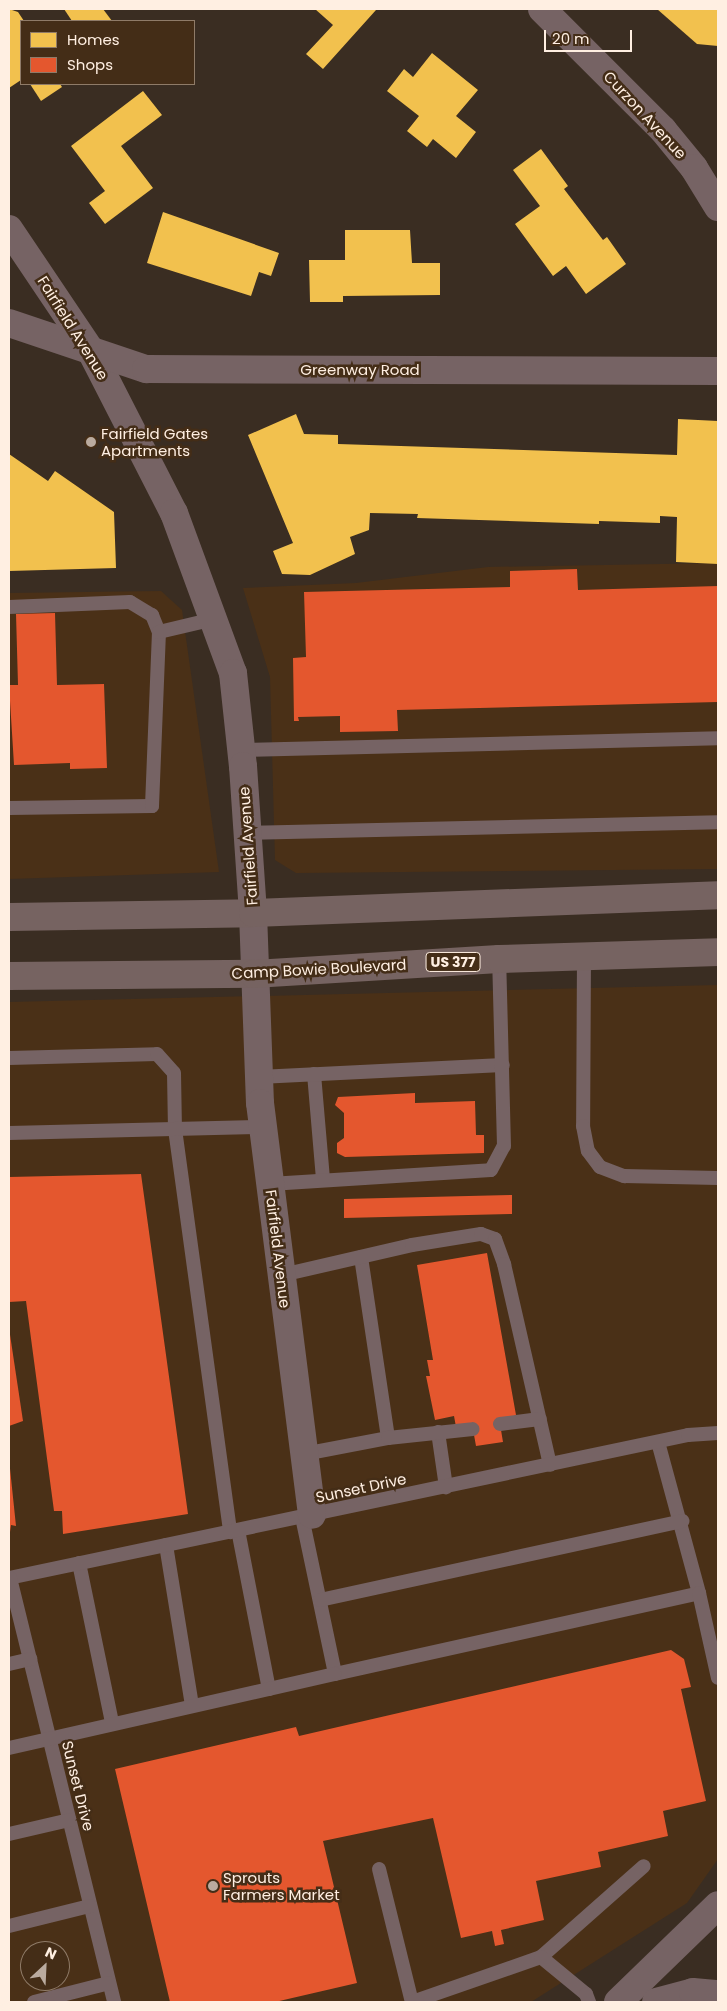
<!DOCTYPE html>
<style>
body{margin:0}
#map{position:relative;width:727px;height:2011px;overflow:hidden;background:#3a2d22;font-family:Poppins,sans-serif}
div>[style]{position:absolute}
.built>*{inset:0;background:#4a3017}
.homes>*{inset:0;background:#f2c14e}
.shops>*{inset:0;background:#e4572e}
.lane>*{height:14px;margin:-7px;padding:0 7px;transform-origin:7px;border-radius:7px;background:#766364}
.street>*{height:28px;margin:-14px;padding:0 14px;transform-origin:14px;border-radius:14px;background:#766364}
.primary>*{height:28px;margin:-14px;padding:0 14px;transform-origin:14px;border-radius:14px;background:#766361}
.dots>*{width:14px;height:14px;translate:-50% -50%;box-sizing:border-box;border:2px solid #442d17;border-radius:50%}
span{translate:-50% -50%;white-space:nowrap;text-align:center;line-height:1.15;-webkit-text-stroke:5px #442d17;paint-order:stroke}
.shield-label span{padding:1px 4px;background:#442d17;border:1px solid;border-radius:4px;-webkit-text-stroke-width:0}
.shield-label{font-size:14px;color:#ffefe2;font-weight:700}
.street-label{font-size:15px;color:#ffefe2}
.poi-label{font-size:15px;color:#ffefe2}
.left{translate:0 -50%;text-align:left}
.frame{position:absolute;inset:0;border:10px solid #ffefe2;pointer-events:none}
.legend{position:absolute;left:20px;top:20px;width:175px;height:65px;box-sizing:border-box;background:#442d17;border:1px solid #8f7b68;margin:0;padding:6px 9px;list-style:none;font-size:15px;color:#ffefe2}
.legend li{display:flex;align-items:center;gap:10px;height:25px}
.legend b{width:25px;border:1px solid #8f7b68}
.north{position:absolute;left:20px;top:1941px;width:50px;height:50px;box-sizing:border-box;background:#442d17;border:1px solid #8f7b68;border-radius:50%;rotate:25deg;font-size:14px;font-weight:700;line-height:20px;text-align:center;color:#ffefe2}
.north::after{content:'';display:block;margin:auto;width:18px;height:22px;background:#baab9f;clip-path:polygon(50% 0,100% 100%,50% 72%,0 100%)}
.scale{position:absolute;left:544px;top:30px;width:88px;height:22px;box-sizing:border-box;border:2px solid #ffefe2;border-top:0;padding-left:6px;font-size:15px;line-height:18px;white-space:nowrap;color:#ffefe2;-webkit-text-stroke:4px #442d17;paint-order:stroke}
</style>
<div id="map">
<div class="built">
<i style="clip-path:polygon(718px 563px,718px 869px,296px 873px,275px 860px,270px 677px,243px 588px,356px 583px,488px 567px)"></i>
<i style="clip-path:polygon(161px 591px,182px 610px,219px 872px,9px 879px,9px 593px)"></i>
<i style="clip-path:polygon(evenodd,718px 985px,718px 1859px,687px 1903px,531px 2002px,9px 2002px,9px 1002px,718px 985px,30px 1951px,60px 1951px,60px 1981px,30px 1981px,30px 1951px)"></i>
</div>
<div class="homes">
<i style="clip-path:polygon(9px 9px,18px 12px,24px 21px,21px 21px,21px 80px,9px 88px)"></i>
<i style="clip-path:polygon(64px 9px,103px 9px,112px 21px,72px 21px)"></i>
<i style="clip-path:polygon(315px 9px,375px 9px,376px 10px,323px 69px,306px 54px,333px 25px)"></i>
<i style="clip-path:polygon(657px 9px,718px 9px,718px 46px,697px 44px)"></i>
<i style="clip-path:polygon(432px 53px,478px 90px,456px 116px,476px 132px,456px 158px,433px 139px,427px 147px,407px 131px,419px 116px,387px 91px,404px 69px,413px 77px)"></i>
<i style="clip-path:polygon(30px 84px,60px 84px,62px 87px,41px 101px)"></i>
<i style="clip-path:polygon(143px 91px,162px 115px,121px 146px,153px 188px,105px 224px,89px 203px,105px 191px,71px 146px)"></i>
<i style="clip-path:polygon(541px 149px,568px 186px,564px 189px,603px 240px,607px 237px,626px 264px,586px 294px,566px 266px,553px 276px,515px 224px,540px 206px,513px 170px)"></i>
<i style="clip-path:polygon(163px 212px,279px 253px,271px 276px,259px 272px,251px 296px,147px 263px)"></i>
<i style="clip-path:polygon(345px 230px,410px 230px,412px 263px,440px 263px,440px 295px,343px 296px,343px 302px,310px 302px,309px 260px,345px 260px)"></i>
<i style="clip-path:polygon(296px 414px,304px 434px,338px 435px,338px 444px,677px 455px,678px 419px,718px 421px,718px 564px,676px 562px,677px 517px,660px 516px,660px 523px,599px 521px,599px 524px,417px 518px,418px 514px,370px 513px,369px 530px,350px 537px,355px 554px,310px 575px,282px 574px,273px 551px,293px 543px,248px 435px)"></i>
<i style="clip-path:polygon(9px 454px,48px 481px,55px 471px,114px 512px,116px 568px,9px 571px)"></i>
</div>
<div class="shops">
<i style="clip-path:polygon(577px 569px,578px 590px,718px 586px,718px 702px,397px 710px,398px 731px,340px 732px,340px 716px,298px 717px,299px 721px,294px 721px,293px 658px,306px 657px,304px 592px,510px 587px,510px 571px)"></i>
<i style="clip-path:polygon(55px 613px,57px 685px,104px 684px,107px 768px,70px 769px,70px 763px,14px 765px,9px 685px,18px 685px,16px 614px)"></i>
<i style="clip-path:polygon(415px 1093px,415px 1103px,475px 1101px,476px 1135px,484px 1135px,484px 1153px,345px 1157px,337px 1153px,337px 1143px,344px 1138px,344px 1113px,335px 1105px,338px 1097px)"></i>
<i style="clip-path:polygon(141px 1174px,188px 1514px,63px 1534px,62px 1511px,54px 1511px,26px 1301px,9px 1302px,9px 1177px)"></i>
<i style="clip-path:polygon(512px 1195px,512px 1214px,344px 1218px,344px 1199px)"></i>
<i style="clip-path:polygon(487px 1253px,516px 1415px,500px 1424px,503px 1442px,476px 1446px,472px 1424px,456px 1427px,454px 1416px,435px 1420px,426px 1376px,430px 1376px,427px 1360px,433px 1360px,417px 1265px)"></i>
<i style="clip-path:polygon(9px 1328px,23px 1421px,9px 1426px)"></i>
<i style="clip-path:polygon(9px 1459px,16px 1526px,11px 1525px,9px 1539px)"></i>
<i style="clip-path:polygon(671px 1650px,684px 1659px,691px 1687px,681px 1689px,706px 1801px,663px 1811px,668px 1836px,598px 1852px,601px 1867px,536px 1881px,544px 1920px,501px 1930px,504px 1944px,495px 1946px,492px 1931px,461px 1938px,433px 1818px,323px 1841px,357px 1983px,275px 2002px,170px 2002px,115px 1769px,296px 1727px,299px 1736px)"></i>
</div>
<div class="lane">
<i style="left:9px;top:607px;width:121px;rotate:-2.4deg"></i>
<i style="left:130px;top:602px;width:26px;rotate:31deg"></i>
<i style="left:152px;top:615px;width:18px;rotate:68deg"></i>
<i style="left:241px;top:750px;width:477px;rotate:-1.4deg"></i>
<i style="left:9px;top:808px;width:143px;rotate:-0.8deg"></i>
<i style="left:152px;top:806px;width:174px;rotate:-87.7deg"></i>
<i style="left:159px;top:632px;width:57px;rotate:-13.3deg"></i>
<i style="left:247px;top:833px;width:471px;rotate:-1.3deg"></i>
<i style="left:584px;top:955px;width:171px;rotate:90.3deg"></i>
<i style="left:583px;top:1126px;width:25px;rotate:79deg"></i>
<i style="left:588px;top:1151px;width:20px;rotate:53deg"></i>
<i style="left:600px;top:1167px;width:26px;rotate:21deg"></i>
<i style="left:624px;top:1176px;width:94px;rotate:1.2deg"></i>
<i style="left:9px;top:1058px;width:148px;rotate:-1.5deg"></i>
<i style="left:157px;top:1054px;width:25px;rotate:48deg"></i>
<i style="left:174px;top:1073px;width:56px;rotate:89deg"></i>
<i style="left:175px;top:1129px;width:407px;rotate:82.2deg"></i>
<i style="left:314px;top:1074px;width:106px;rotate:85.1deg"></i>
<i style="left:259px;top:1077px;width:244px;rotate:-2.8deg"></i>
<i style="left:9px;top:1133px;width:254px;rotate:-1.4deg"></i>
<i style="left:270px;top:1184px;width:221px;rotate:-3.6deg"></i>
<i style="left:491px;top:1170px;width:27px;rotate:-62deg"></i>
<i style="left:504px;top:1146px;width:187px;rotate:-91.5deg"></i>
<i style="left:361px;top:1257px;width:183px;rotate:81.5deg"></i>
<i style="left:282px;top:1275px;width:133px;rotate:-13deg"></i>
<i style="left:412px;top:1245px;width:70px;rotate:-9.1deg"></i>
<i style="left:481px;top:1234px;width:15px;rotate:20deg"></i>
<i style="left:495px;top:1239px;width:27px;rotate:70deg"></i>
<i style="left:504px;top:1264px;width:206px;rotate:77.1deg"></i>
<i style="left:500px;top:1424px;width:40px;rotate:-7.1deg"></i>
<i style="left:438px;top:1432px;width:56px;rotate:81.7deg"></i>
<i style="left:658px;top:1442px;width:156px;rotate:74.8deg"></i>
<i style="left:304px;top:1454px;width:86px;rotate:-10.8deg"></i>
<i style="left:388px;top:1438px;width:85px;rotate:-6deg"></i>
<i style="left:302px;top:1517px;width:160px;rotate:78.1deg"></i>
<i style="left:335px;top:1674px;width:373px;rotate:-12.5deg"></i>
<i style="left:699px;top:1593px;width:87px;rotate:77.4deg"></i>
<i style="left:238px;top:1530px;width:162px;rotate:79deg"></i>
<i style="left:166px;top:1545px;width:162px;rotate:80.8deg"></i>
<i style="left:79px;top:1563px;width:163px;rotate:78.3deg"></i>
<i style="left:9px;top:1578px;width:694px;rotate:-11.89deg"></i>
<i style="left:688px;top:1435px;width:30px;rotate:-4deg"></i>
<i style="left:10px;top:1578px;width:437px;rotate:76.2deg"></i>
<i style="left:320px;top:1600px;width:371px;rotate:-12.3deg"></i>
<i style="left:9px;top:1664px;width:22px;rotate:-13deg"></i>
<i style="left:9px;top:1748px;width:334px;rotate:-12.8deg"></i>
<i style="left:9px;top:1834px;width:62px;rotate:-13.1deg"></i>
<i style="left:379px;top:1869px;width:137px;rotate:76.1deg"></i>
<i style="left:9px;top:1926px;width:83px;rotate:-13.9deg"></i>
<i style="left:541px;top:1957px;width:137px;rotate:-41.5deg"></i>
<i style="left:34px;top:2002px;width:77px;rotate:-14.2deg"></i>
<i style="left:412px;top:2002px;width:137px;rotate:-19.2deg"></i>
<i style="left:541px;top:1957px;width:58px;rotate:39.4deg"></i>
<i style="left:586px;top:1994px;width:9px;rotate:69deg"></i>
</div>
<div class="street">
<i style="left:542px;top:9px;width:171px;rotate:45deg"></i>
<i style="left:663px;top:130px;width:49px;rotate:50.8deg"></i>
<i style="left:694px;top:168px;width:46px;rotate:58.4deg"></i>
<i style="left:9px;top:229px;width:147px;rotate:56.1deg"></i>
<i style="left:91px;top:351px;width:182px;rotate:62.9deg"></i>
<i style="left:174px;top:513px;width:171px;rotate:69.8deg"></i>
<i style="left:233px;top:673px;width:94px;rotate:83.9deg"></i>
<i style="left:243px;top:766px;width:147px;rotate:86.1deg"></i>
<i style="left:253px;top:913px;width:190px;rotate:87.9deg"></i>
<i style="left:260px;top:1103px;width:415px;rotate:82.8deg"></i>
<i style="left:9px;top:323px;width:145px;rotate:18.6deg"></i>
<i style="left:146px;top:369px;width:572px;rotate:0.2deg"></i>
<i style="left:618px;top:2002px;width:139px;rotate:-44.1deg"></i>
<i style="left:656px;top:2002px;width:38px;rotate:-15deg"></i>
<i style="left:693px;top:1992px;width:25px;rotate:5deg"></i>
</div>
<div class="primary">
<i style="left:9px;top:917px;width:244px;rotate:-0.9deg"></i>
<i style="left:253px;top:913px;width:465px;rotate:-2.2deg"></i>
<i style="left:9px;top:976px;width:244px;rotate:-0.5deg"></i>
<i style="left:253px;top:974px;width:246px;rotate:-3.5deg"></i>
<i style="left:499px;top:959px;width:219px;rotate:-1.8deg"></i>
</div>
<div class="dots">
<i style="left:91px;top:442px;background:#baab9f"></i>
<i style="left:213px;top:1886px;background:#baab9f"></i>
</div>
<div class="shield-label">
<span style="left:453px;top:962px">US 377</span>
</div>
<div class="street-label">
<span style="left:645px;top:115px;rotate:47deg">Curzon Avenue</span>
<span style="left:73px;top:328px;rotate:58deg">Fairfield Avenue</span>
<span style="left:360px;top:370px">Greenway Road</span>
<span style="left:248px;top:846px;rotate:-94deg">Fairfield Avenue</span>
<span style="left:319px;top:969px;rotate:-3deg">Camp Bowie Boulevard</span>
<span style="left:278px;top:1249px;rotate:83deg">Fairfield Avenue</span>
<span style="left:361px;top:1488px;rotate:-12deg">Sunset Drive</span>
<span style="left:78px;top:1786px;rotate:76deg">Sunset Drive</span>
</div>
<div class="poi-label">
<span class="left" style="left:101px;top:442px">Fairfield Gates<br>Apartments</span>
<span class="left" style="left:223px;top:1886px">Sprouts<br>Farmers Market</span>
</div>
<div class="frame"></div>
<ul class="legend">
<li><b style="height:14px;background:#f2c14e"></b>Homes</li>
<li><b style="height:14px;background:#e4572e"></b>Shops</li>
</ul>
<div class="north">N</div>
<div class="scale">20 m</div>
</div>
